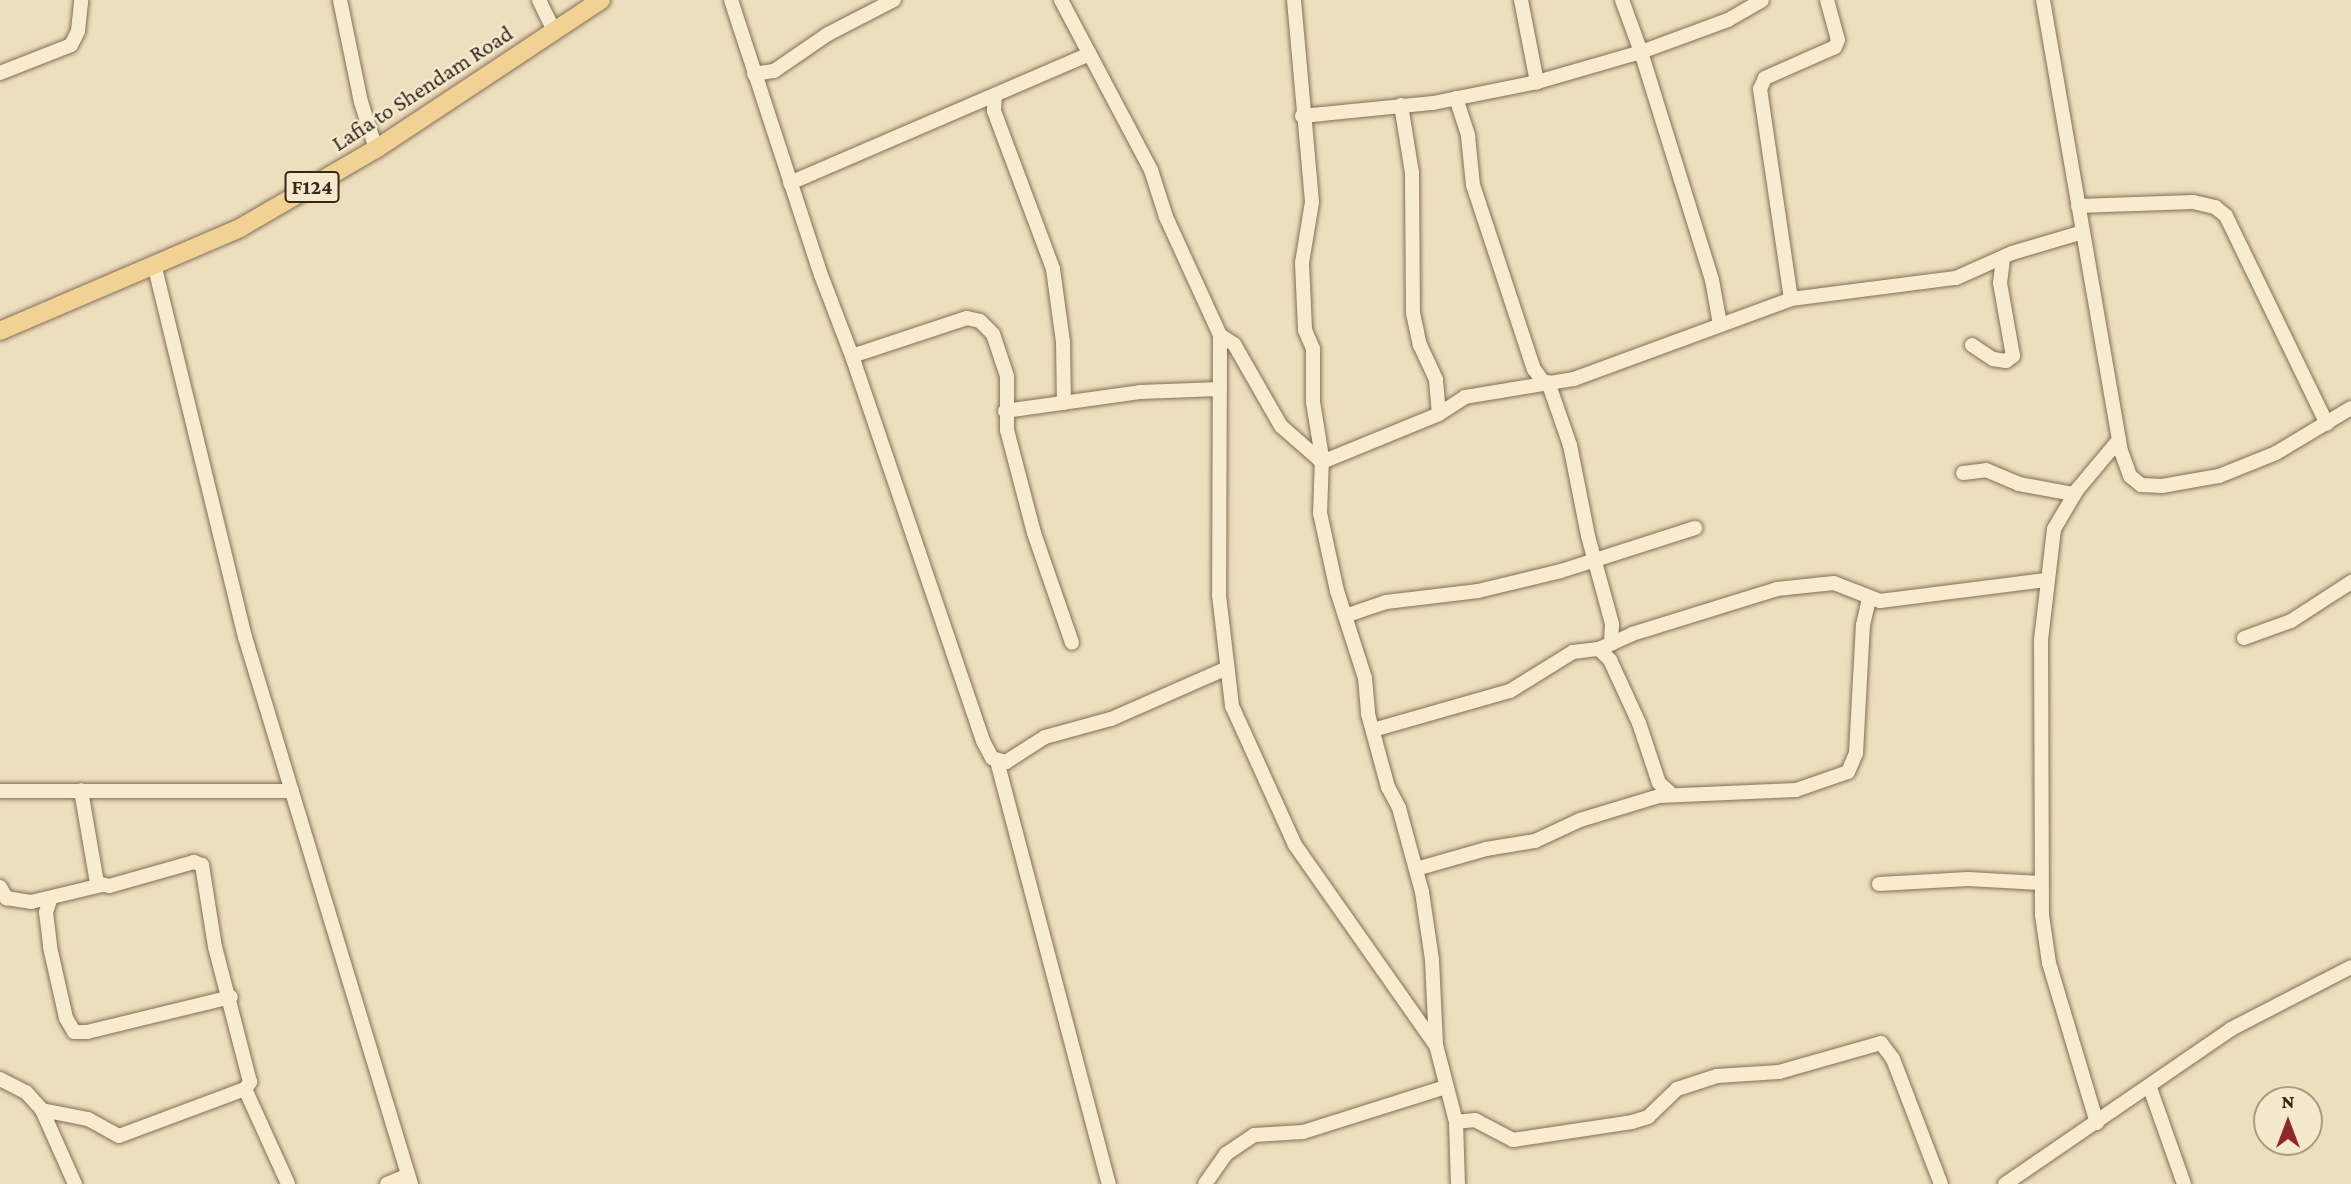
<!DOCTYPE html>
<style>
body{margin:0}
#map{position:relative;width:2351px;height:1184px;overflow:hidden;background:#eddebd;font-family:"Crimson Pro",serif}
div>[style]{position:absolute}
.roads{filter:drop-shadow(0 0 2px #846e57) drop-shadow(0 0 2px #846e57)}
.minor>*{height:14px;margin:-7px;padding:0 7px;transform-origin:7px;border-radius:7px;background:#f8ebd0}
.major>*{height:18px;margin:-9px;padding:0 9px;transform-origin:9px;border-radius:9px;background:#f1d294}
span{translate:-50% -50%;white-space:nowrap;text-align:center;line-height:1.15;-webkit-text-stroke:5px #f4e8cd;paint-order:stroke}
.shield-label span{padding:2px 5px;background:#f4e8cd;border:2px solid;border-radius:5px;-webkit-text-stroke-width:0}
.shield-label{font-size:21px;color:#34271b;font-weight:700}
.street-label{font-size:23px;color:#34271b}
.north{position:absolute;left:2253px;top:1086px;width:70px;height:70px;box-sizing:border-box;background:#f4e8cd;border:2px solid #a79b86;border-radius:50%;rotate:0deg;font-size:19px;font-weight:700;line-height:28px;text-align:center;color:#34271b}
.north::after{content:'';display:block;margin:auto;width:24px;height:32px;background:#92282a;clip-path:polygon(50% 0,100% 100%,50% 72%,0 100%)}
</style>
<div id="map">
<div class="roads">
<div class="minor">
<i style="left:340px;top:0;width:104px;rotate:78.4deg"></i>
<i style="left:361px;top:102px;width:49px;rotate:72.3deg"></i>
<i style="left:539px;top:0;width:34px;rotate:64deg"></i>
<i style="left:731px;top:0;width:289px;rotate:71.9deg"></i>
<i style="left:821px;top:275px;width:87px;rotate:69.1deg"></i>
<i style="left:852px;top:356px;width:121px;rotate:-18.3deg"></i>
<i style="left:967px;top:318px;width:13px;rotate:13deg"></i>
<i style="left:980px;top:321px;width:18px;rotate:45deg"></i>
<i style="left:993px;top:334px;width:44px;rotate:71.6deg"></i>
<i style="left:1007px;top:376px;width:54px;rotate:90deg"></i>
<i style="left:1007px;top:430px;width:106px;rotate:75.3deg"></i>
<i style="left:1034px;top:533px;width:116px;rotate:70.9deg"></i>
<i style="left:1061px;top:0;width:192px;rotate:62.1deg"></i>
<i style="left:1151px;top:170px;width:49px;rotate:72.3deg"></i>
<i style="left:1166px;top:217px;width:130px;rotate:65.4deg"></i>
<i style="left:1220px;top:335px;width:260px;rotate:90.2deg"></i>
<i style="left:1219px;top:595px;width:112px;rotate:83.3deg"></i>
<i style="left:1232px;top:706px;width:153px;rotate:65.6deg"></i>
<i style="left:1295px;top:845px;width:243px;rotate:54.9deg"></i>
<i style="left:1294px;top:0;width:203px;rotate:84.9deg"></i>
<i style="left:1312px;top:202px;width:62px;rotate:99.3deg"></i>
<i style="left:1302px;top:263px;width:67px;rotate:87.4deg"></i>
<i style="left:1305px;top:330px;width:21px;rotate:67deg"></i>
<i style="left:1313px;top:349px;width:53px;rotate:90deg"></i>
<i style="left:1313px;top:402px;width:56px;rotate:80.7deg"></i>
<i style="left:1322px;top:457px;width:56px;rotate:92deg"></i>
<i style="left:1320px;top:513px;width:80px;rotate:77.7deg"></i>
<i style="left:1337px;top:591px;width:91px;rotate:72.2deg"></i>
<i style="left:1365px;top:678px;width:36px;rotate:85deg"></i>
<i style="left:1368px;top:714px;width:76px;rotate:74.7deg"></i>
<i style="left:1388px;top:787px;width:24px;rotate:62deg"></i>
<i style="left:1399px;top:808px;width:87px;rotate:74.7deg"></i>
<i style="left:1422px;top:892px;width:69px;rotate:81.6deg"></i>
<i style="left:1432px;top:960px;width:85px;rotate:87.3deg"></i>
<i style="left:1436px;top:1045px;width:80px;rotate:75.4deg"></i>
<i style="left:1456px;top:1122px;width:62px;rotate:88.2deg"></i>
<i style="left:1521px;top:0;width:84px;rotate:79deg"></i>
<i style="left:1622px;top:0;width:55px;rotate:69.9deg"></i>
<i style="left:1641px;top:52px;width:93px;rotate:-20.2deg"></i>
<i style="left:1728px;top:20px;width:39px;rotate:-30deg"></i>
<i style="left:1827px;top:0;width:41px;rotate:74.6deg"></i>
<i style="left:1838px;top:40px;width:8px;rotate:113deg"></i>
<i style="left:1835px;top:47px;width:77px;rotate:156.1deg"></i>
<i style="left:1765px;top:78px;width:12px;rotate:114deg"></i>
<i style="left:1760px;top:89px;width:212px;rotate:81.6deg"></i>
<i style="left:1791px;top:299px;width:166px;rotate:-7.3deg"></i>
<i style="left:1956px;top:278px;width:61px;rotate:-24.1deg"></i>
<i style="left:2012px;top:253px;width:74px;rotate:-16.5deg"></i>
<i style="left:2043px;top:0;width:458px;rotate:80.2deg"></i>
<i style="left:2121px;top:451px;width:27px;rotate:70deg"></i>
<i style="left:2130px;top:476px;width:14px;rotate:39deg"></i>
<i style="left:2141px;top:485px;width:21px;rotate:3deg"></i>
<i style="left:2162px;top:486px;width:58px;rotate:-10deg"></i>
<i style="left:2219px;top:476px;width:61px;rotate:-22deg"></i>
<i style="left:2276px;top:453px;width:87px;rotate:-31deg"></i>
<i style="left:0;top:73px;width:76px;rotate:-21.5deg"></i>
<i style="left:71px;top:45px;width:16px;rotate:-63deg"></i>
<i style="left:78px;top:31px;width:31px;rotate:-84deg"></i>
<i style="left:754px;top:74px;width:20px;rotate:-9deg"></i>
<i style="left:774px;top:71px;width:65px;rotate:-34.4deg"></i>
<i style="left:828px;top:34px;width:74px;rotate:-27.3deg"></i>
<i style="left:995px;top:95px;width:16px;rotate:94deg"></i>
<i style="left:994px;top:111px;width:169px;rotate:69.5deg"></i>
<i style="left:1053px;top:269px;width:74px;rotate:82.2deg"></i>
<i style="left:1063px;top:342px;width:61px;rotate:89.1deg"></i>
<i style="left:1456px;top:98px;width:40px;rotate:72deg"></i>
<i style="left:1468px;top:136px;width:49px;rotate:84.2deg"></i>
<i style="left:1473px;top:185px;width:194px;rotate:71.7deg"></i>
<i style="left:1534px;top:369px;width:16px;rotate:55deg"></i>
<i style="left:1401px;top:105px;width:69px;rotate:80.8deg"></i>
<i style="left:1412px;top:173px;width:140px;rotate:89.6deg"></i>
<i style="left:1413px;top:313px;width:33px;rotate:78deg"></i>
<i style="left:1420px;top:345px;width:38px;rotate:65deg"></i>
<i style="left:1436px;top:380px;width:34px;rotate:85deg"></i>
<i style="left:1302px;top:116px;width:132px;rotate:-5.7deg"></i>
<i style="left:1433px;top:103px;width:106px;rotate:-11.4deg"></i>
<i style="left:1537px;top:82px;width:108px;rotate:-16.1deg"></i>
<i style="left:1641px;top:52px;width:239px;rotate:72.7deg"></i>
<i style="left:1712px;top:280px;width:45px;rotate:79.7deg"></i>
<i style="left:790px;top:183px;width:326px;rotate:-23.3deg"></i>
<i style="left:2078px;top:206px;width:115px;rotate:-2deg"></i>
<i style="left:2193px;top:202px;width:23px;rotate:13deg"></i>
<i style="left:2215px;top:207px;width:14px;rotate:39deg"></i>
<i style="left:2226px;top:216px;width:231px;rotate:64.1deg"></i>
<i style="left:155px;top:268px;width:380px;rotate:76.3deg"></i>
<i style="left:245px;top:637px;width:572px;rotate:73.12deg"></i>
<i style="left:1220px;top:335px;width:17px;rotate:33deg"></i>
<i style="left:1234px;top:344px;width:95px;rotate:60.2deg"></i>
<i style="left:1281px;top:426px;width:55px;rotate:41.3deg"></i>
<i style="left:1322px;top:462px;width:126px;rotate:-22.3deg"></i>
<i style="left:1439px;top:414px;width:31px;rotate:-33deg"></i>
<i style="left:1465px;top:397px;width:110px;rotate:-9.4deg"></i>
<i style="left:1574px;top:379px;width:231px;rotate:-20.2deg"></i>
<i style="left:1972px;top:345px;width:25px;rotate:34deg"></i>
<i style="left:1993px;top:359px;width:13px;rotate:9deg"></i>
<i style="left:2006px;top:361px;width:9px;rotate:-36deg"></i>
<i style="left:2013px;top:356px;width:74px;rotate:-100.1deg"></i>
<i style="left:2000px;top:283px;width:25px;rotate:-83deg"></i>
<i style="left:852px;top:356px;width:407px;rotate:71.2deg"></i>
<i style="left:983px;top:741px;width:19px;rotate:62deg"></i>
<i style="left:992px;top:758px;width:15px;rotate:16deg"></i>
<i style="left:1006px;top:762px;width:46px;rotate:-32.7deg"></i>
<i style="left:1045px;top:737px;width:68px;rotate:-15.3deg"></i>
<i style="left:1111px;top:719px;width:127px;rotate:-23.7deg"></i>
<i style="left:1548px;top:382px;width:67px;rotate:70.8deg"></i>
<i style="left:1570px;top:445px;width:93px;rotate:78.8deg"></i>
<i style="left:1588px;top:536px;width:91px;rotate:74.7deg"></i>
<i style="left:1612px;top:624px;width:20px;rotate:93deg"></i>
<i style="left:1005px;top:411px;width:136px;rotate:-8deg"></i>
<i style="left:1140px;top:392px;width:80px;rotate:-2.1deg"></i>
<i style="left:1963px;top:473px;width:23px;rotate:-7deg"></i>
<i style="left:1986px;top:470px;width:36px;rotate:23deg"></i>
<i style="left:2019px;top:484px;width:56px;rotate:10.3deg"></i>
<i style="left:1345px;top:616px;width:43px;rotate:-18.9deg"></i>
<i style="left:1386px;top:602px;width:93px;rotate:-6.8deg"></i>
<i style="left:1478px;top:591px;width:85px;rotate:-13.5deg"></i>
<i style="left:1561px;top:571px;width:141px;rotate:-17.8deg"></i>
<i style="left:2244px;top:638px;width:50px;rotate:-19.9deg"></i>
<i style="left:2291px;top:621px;width:72px;rotate:-33deg"></i>
<i style="left:1599px;top:649px;width:16px;rotate:45deg"></i>
<i style="left:1610px;top:660px;width:69px;rotate:65.3deg"></i>
<i style="left:1639px;top:723px;width:63px;rotate:71.6deg"></i>
<i style="left:1659px;top:783px;width:15px;rotate:42deg"></i>
<i style="left:1373px;top:730px;width:142px;rotate:-15.9deg"></i>
<i style="left:1510px;top:691px;width:74px;rotate:-31.8deg"></i>
<i style="left:1573px;top:652px;width:26px;rotate:-7deg"></i>
<i style="left:1599px;top:649px;width:36px;rotate:-24deg"></i>
<i style="left:1632px;top:634px;width:152px;rotate:-17.2deg"></i>
<i style="left:1777px;top:589px;width:57px;rotate:-6deg"></i>
<i style="left:1834px;top:583px;width:49px;rotate:21.4deg"></i>
<i style="left:1880px;top:601px;width:167px;rotate:-7.2deg"></i>
<i style="left:997px;top:761px;width:438px;rotate:75.2deg"></i>
<i style="left:0;top:791px;width:292px"></i>
<i style="left:1416px;top:869px;width:73px;rotate:-15.9deg"></i>
<i style="left:1486px;top:849px;width:50px;rotate:-9.3deg"></i>
<i style="left:1535px;top:841px;width:50px;rotate:-25deg"></i>
<i style="left:1580px;top:820px;width:83px;rotate:-16.9deg"></i>
<i style="left:1659px;top:796px;width:137px;rotate:-2.5deg"></i>
<i style="left:1796px;top:790px;width:55px;rotate:-19.1deg"></i>
<i style="left:1848px;top:772px;width:21px;rotate:-67deg"></i>
<i style="left:1856px;top:753px;width:128px;rotate:-86.9deg"></i>
<i style="left:1863px;top:625px;width:27px;rotate:-77deg"></i>
<i style="left:1879px;top:884px;width:89px;rotate:-3.2deg"></i>
<i style="left:1968px;top:879px;width:72px;rotate:3.2deg"></i>
<i style="left:0;top:887px;width:13px;rotate:61deg"></i>
<i style="left:6px;top:898px;width:25px;rotate:9deg"></i>
<i style="left:31px;top:902px;width:73px;rotate:-13.5deg"></i>
<i style="left:50px;top:900px;width:13px;rotate:108deg"></i>
<i style="left:46px;top:912px;width:35px;rotate:83deg"></i>
<i style="left:50px;top:947px;width:73px;rotate:77.3deg"></i>
<i style="left:66px;top:1018px;width:16px;rotate:60deg"></i>
<i style="left:74px;top:1032px;width:13px"></i>
<i style="left:87px;top:1032px;width:148px;rotate:-13.7deg"></i>
<i style="left:0;top:1079px;width:29px;rotate:27deg"></i>
<i style="left:26px;top:1092px;width:24px;rotate:48deg"></i>
<i style="left:42px;top:1110px;width:81px;rotate:66deg"></i>
<i style="left:2150px;top:1088px;width:102px;rotate:70.5deg"></i>
<i style="left:245px;top:1089px;width:104px;rotate:65.6deg"></i>
<i style="left:42px;top:1110px;width:47px;rotate:11.1deg"></i>
<i style="left:88px;top:1119px;width:35px;rotate:29deg"></i>
<i style="left:119px;top:1136px;width:134px;rotate:-20.5deg"></i>
<i style="left:245px;top:1089px;width:9px;rotate:-54deg"></i>
<i style="left:250px;top:1082px;width:139px;rotate:-104.5deg"></i>
<i style="left:215px;top:947px;width:83px;rotate:-99deg"></i>
<i style="left:202px;top:865px;width:9px;rotate:-159deg"></i>
<i style="left:194px;top:862px;width:88px;rotate:164.2deg"></i>
<i style="left:109px;top:886px;width:12px;rotate:-166deg"></i>
<i style="left:97px;top:883px;width:94px;rotate:-99.8deg"></i>
<i style="left:1456px;top:1122px;width:19px;rotate:-6deg"></i>
<i style="left:1475px;top:1120px;width:43px;rotate:27.8deg"></i>
<i style="left:1513px;top:1140px;width:120px;rotate:-8.6deg"></i>
<i style="left:1632px;top:1122px;width:17px;rotate:-17deg"></i>
<i style="left:1648px;top:1117px;width:40px;rotate:-44deg"></i>
<i style="left:1677px;top:1089px;width:42px;rotate:-18deg"></i>
<i style="left:1717px;top:1076px;width:62px;rotate:-3.7deg"></i>
<i style="left:1779px;top:1072px;width:106px;rotate:-15.9deg"></i>
<i style="left:1881px;top:1043px;width:20px;rotate:53deg"></i>
<i style="left:1893px;top:1059px;width:134px;rotate:69deg"></i>
<i style="left:2097px;top:1123px;width:167px;rotate:-106.7deg"></i>
<i style="left:2049px;top:963px;width:49px;rotate:-98.3deg"></i>
<i style="left:2042px;top:915px;width:275px;rotate:-90.2deg"></i>
<i style="left:2041px;top:640px;width:112px;rotate:-83.3deg"></i>
<i style="left:2054px;top:529px;width:45px;rotate:-59.5deg"></i>
<i style="left:2077px;top:490px;width:65px;rotate:-50deg"></i>
<i style="left:387px;top:1184px;width:23px;rotate:-23deg"></i>
<i style="left:1205px;top:1184px;width:37px;rotate:-55deg"></i>
<i style="left:1226px;top:1154px;width:34px;rotate:-34deg"></i>
<i style="left:1254px;top:1135px;width:49px;rotate:-3.5deg"></i>
<i style="left:1303px;top:1132px;width:150px;rotate:-17.5deg"></i>
<i style="left:2005px;top:1184px;width:274px;rotate:-34.4deg"></i>
<i style="left:2231px;top:1029px;width:135px;rotate:-27.3deg"></i>
</div>
<div class="major">
<i style="left:0;top:331px;width:261px;rotate:-23.2deg"></i>
<i style="left:240px;top:228px;width:157px;rotate:-30.2deg"></i>
<i style="left:376px;top:149px;width:270px;rotate:-33.5deg"></i>
</div>
</div>
<div class="shield-label">
<span style="left:312px;top:187px">F124</span>
</div>
<div class="street-label">
<span style="left:422px;top:88px;rotate:-33deg">Lafia to Shendam Road</span>
</div>
<div class="north">N</div>
</div>
